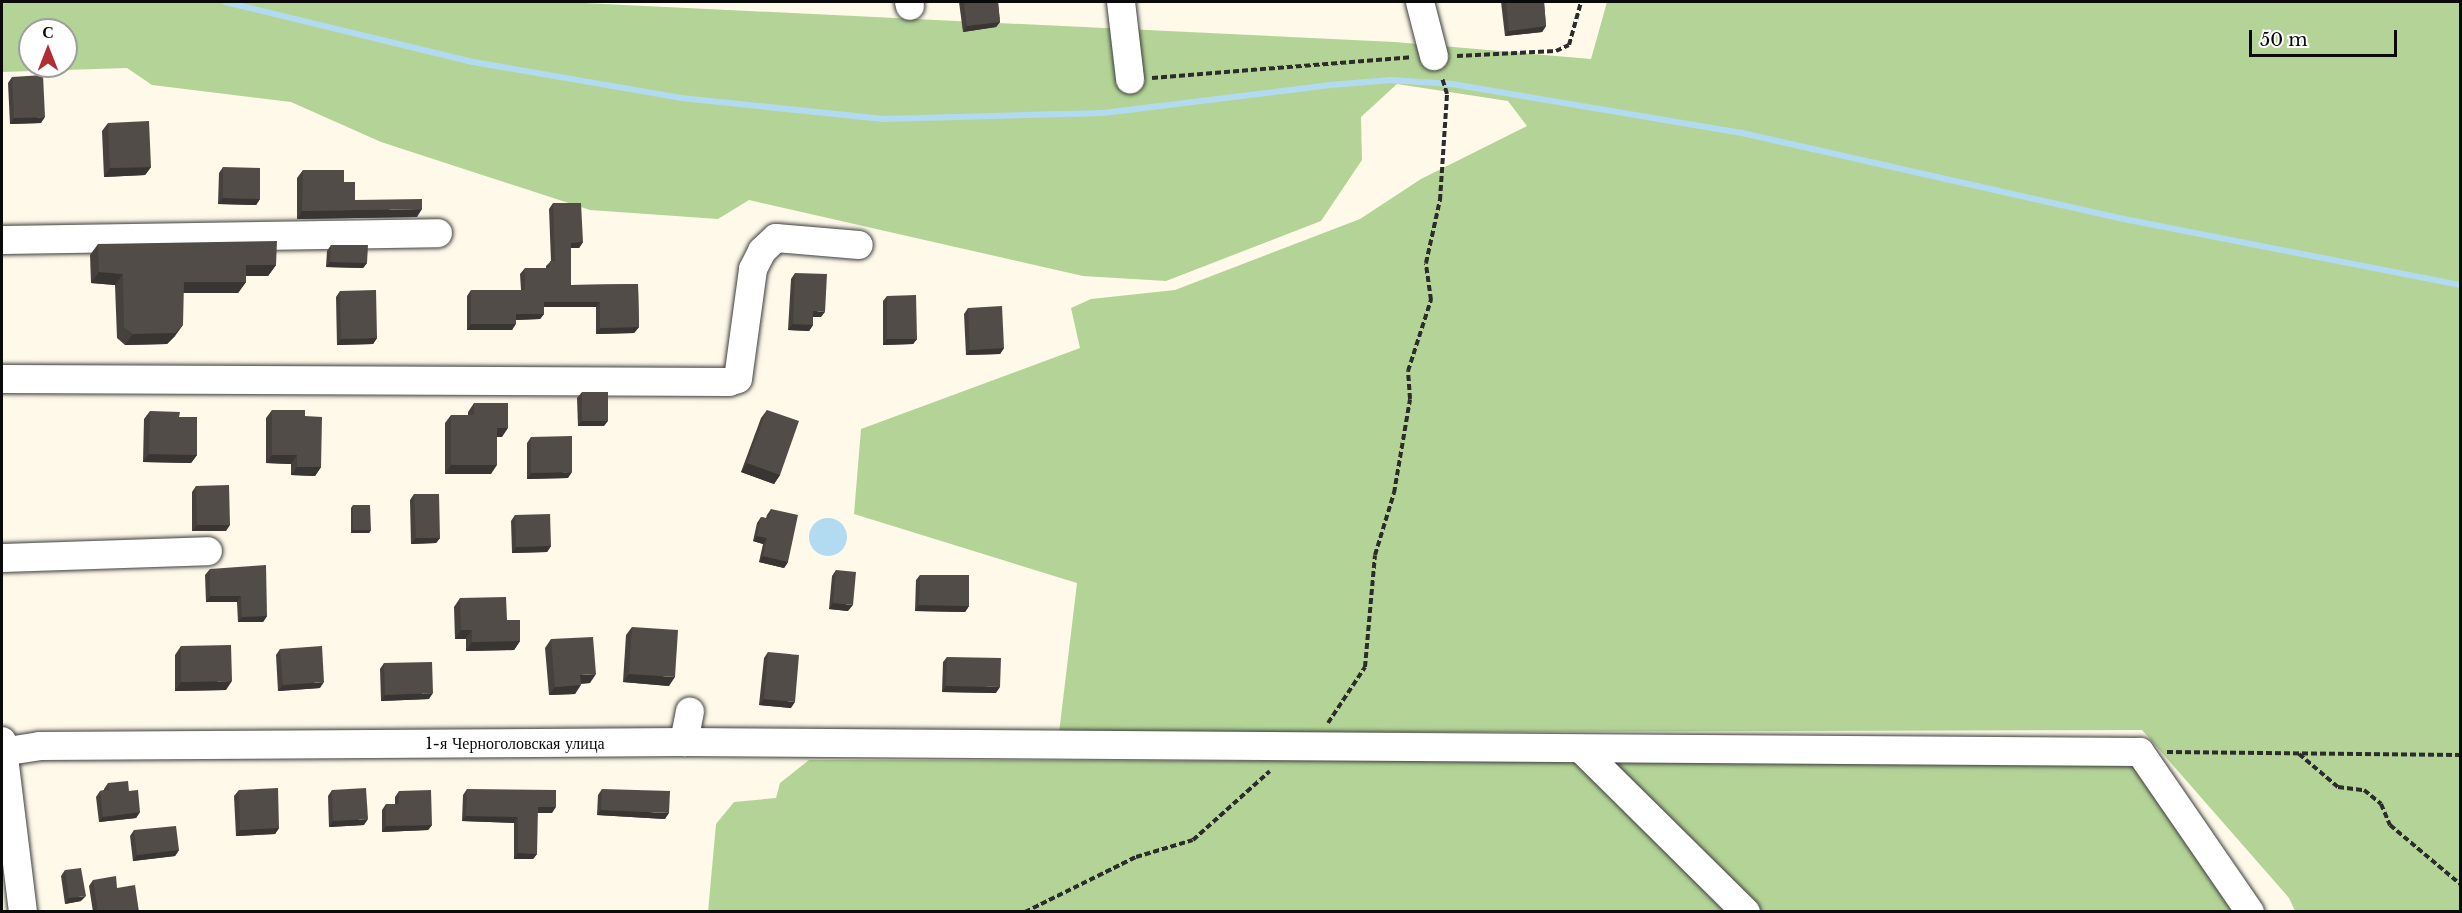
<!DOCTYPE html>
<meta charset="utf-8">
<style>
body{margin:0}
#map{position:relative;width:2462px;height:913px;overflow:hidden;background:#fef9e9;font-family:"Libre Baskerville",serif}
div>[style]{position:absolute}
.forest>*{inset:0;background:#b4d497}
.water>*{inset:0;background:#b2dbf1}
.round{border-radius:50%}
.stream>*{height:6px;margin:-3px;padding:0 3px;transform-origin:3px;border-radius:3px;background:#b2dbf1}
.path>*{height:4px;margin-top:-2px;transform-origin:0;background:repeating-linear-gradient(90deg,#2c2c2c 0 6px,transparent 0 9px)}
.roads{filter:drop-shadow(0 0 2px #3d3d3d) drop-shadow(0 0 2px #3d3d3d)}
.minor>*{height:28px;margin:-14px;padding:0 14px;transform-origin:14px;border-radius:14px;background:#fff}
.wall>*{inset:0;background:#47413e}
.shaded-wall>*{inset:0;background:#393532}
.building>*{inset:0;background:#524c48}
span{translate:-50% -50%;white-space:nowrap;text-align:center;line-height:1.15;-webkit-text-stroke:6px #fff;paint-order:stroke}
.street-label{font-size:16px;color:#0a0a0a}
.frame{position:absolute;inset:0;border:3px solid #0a0a0a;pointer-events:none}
.north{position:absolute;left:18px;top:18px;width:60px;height:60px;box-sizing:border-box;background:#fff;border:2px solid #9d9d9d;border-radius:50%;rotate:0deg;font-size:16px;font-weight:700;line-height:24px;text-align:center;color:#0a0a0a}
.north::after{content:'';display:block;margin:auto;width:21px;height:27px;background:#b02d36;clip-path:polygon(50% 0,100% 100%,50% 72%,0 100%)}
.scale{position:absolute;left:2249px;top:30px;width:148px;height:27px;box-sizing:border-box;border:3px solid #0a0a0a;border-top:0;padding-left:8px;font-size:18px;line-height:21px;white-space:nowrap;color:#0a0a0a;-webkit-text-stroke:4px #fff;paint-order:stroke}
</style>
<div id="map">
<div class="forest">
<i style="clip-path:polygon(evenodd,2px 2px,563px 2px,1395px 42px,1591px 59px,1607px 2px,2460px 2px,2460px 911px,2295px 911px,2289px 898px,2142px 730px,1059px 733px,1077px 583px,854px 514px,861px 429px,1080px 348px,1071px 308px,1091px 299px,1175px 290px,1360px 219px,1421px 179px,1527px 126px,1508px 101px,1397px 84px,1361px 117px,1362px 160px,1321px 221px,1166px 281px,1083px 276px,749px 200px,718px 219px,590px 210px,381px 142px,291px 102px,152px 85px,127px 68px,2px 72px,2px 2px,30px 30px,66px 30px,66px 66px,30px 66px,30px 30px)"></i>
<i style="clip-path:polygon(809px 760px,2133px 762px,2233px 912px,708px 912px,716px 824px,734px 802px,776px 798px,780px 783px)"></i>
</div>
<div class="water">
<i class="round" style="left:809px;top:518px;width:38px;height:38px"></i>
</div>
<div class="stream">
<i style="left:225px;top:2px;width:255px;rotate:13.6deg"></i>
<i style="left:473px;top:62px;width:211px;rotate:9.8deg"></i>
<i style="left:681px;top:98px;width:204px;rotate:5.9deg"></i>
<i style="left:884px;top:119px;width:219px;rotate:-1.6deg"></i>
<i style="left:1103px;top:113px;width:229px;rotate:-7deg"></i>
<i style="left:1330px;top:85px;width:61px;rotate:-4.7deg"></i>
<i style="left:1391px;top:80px;width:61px;rotate:3.8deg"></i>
<i style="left:1452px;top:84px;width:294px;rotate:9.6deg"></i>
<i style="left:1742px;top:133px;width:397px;rotate:12.7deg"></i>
<i style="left:2129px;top:220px;width:337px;rotate:11.1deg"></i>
</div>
<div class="path">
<i style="left:1457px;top:56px;width:99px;rotate:-2.9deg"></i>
<i style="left:1556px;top:51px;width:14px;rotate:-25deg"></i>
<i style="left:1569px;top:45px;width:45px;rotate:-74.4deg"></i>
<i style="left:1152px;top:78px;width:260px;rotate:-4.6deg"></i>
<i style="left:1328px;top:723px;width:67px;rotate:-56.5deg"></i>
<i style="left:1365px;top:667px;width:112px;rotate:-84.9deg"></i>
<i style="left:1375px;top:555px;width:65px;rotate:-73deg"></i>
<i style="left:1394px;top:493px;width:95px;rotate:-80.3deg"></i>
<i style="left:1410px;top:399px;width:28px;rotate:-94deg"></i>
<i style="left:1408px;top:371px;width:75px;rotate:-72.1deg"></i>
<i style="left:1431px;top:300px;width:37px;rotate:-98deg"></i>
<i style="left:1426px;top:263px;width:65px;rotate:-77.5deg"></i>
<i style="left:1440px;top:200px;width:106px;rotate:-86.2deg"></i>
<i style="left:1447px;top:94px;width:17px;rotate:-107deg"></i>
<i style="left:2167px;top:752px;width:293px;rotate:0.6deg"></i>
<i style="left:2299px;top:754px;width:51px;rotate:40.2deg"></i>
<i style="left:2338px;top:787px;width:26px;rotate:7deg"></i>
<i style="left:2364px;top:790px;width:22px;rotate:39deg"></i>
<i style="left:2381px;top:804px;width:23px;rotate:67deg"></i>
<i style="left:2390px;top:825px;width:92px;rotate:40.1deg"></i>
<i style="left:1025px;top:912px;width:124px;rotate:-26.4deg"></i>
<i style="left:1136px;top:857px;width:59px;rotate:-16.6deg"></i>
<i style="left:1193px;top:840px;width:103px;rotate:-41.9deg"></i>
</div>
<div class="roads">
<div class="minor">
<i style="left:909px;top:2px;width:4px;rotate:76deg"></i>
<i style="left:1121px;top:2px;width:78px;rotate:83.3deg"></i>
<i style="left:1420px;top:2px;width:56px;rotate:75.5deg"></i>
<i style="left:2px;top:240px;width:436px;rotate:-0.9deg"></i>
<i style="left:2px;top:379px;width:727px;rotate:0.24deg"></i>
<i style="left:729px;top:382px;width:9px;rotate:-18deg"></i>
<i style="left:738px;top:379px;width:111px;rotate:-82.2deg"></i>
<i style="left:753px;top:269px;width:20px;rotate:-63deg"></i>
<i style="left:762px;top:251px;width:19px;rotate:-43deg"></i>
<i style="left:776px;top:238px;width:83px;rotate:4.8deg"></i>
<i style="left:2px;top:558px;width:206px;rotate:-1.9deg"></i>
<i style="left:2px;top:741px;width:172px;rotate:83deg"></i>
<i style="left:684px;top:742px;width:31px;rotate:-79deg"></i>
<i style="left:1581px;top:749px;width:232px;rotate:44.7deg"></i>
<i style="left:2px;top:752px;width:38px;rotate:-9deg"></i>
<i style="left:40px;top:746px;width:644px;rotate:-0.36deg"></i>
<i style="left:684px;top:742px;width:1456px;rotate:0.39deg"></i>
<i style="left:2140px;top:752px;width:194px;rotate:55.5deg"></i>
</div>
</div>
<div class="wall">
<i style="clip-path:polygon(959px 2px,998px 2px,1000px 22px,996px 27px,963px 32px)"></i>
<i style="clip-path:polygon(1501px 2px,1544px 2px,1546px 26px,1542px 32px,1505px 36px)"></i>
<i style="clip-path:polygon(12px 77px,41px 123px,10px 124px,8px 83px)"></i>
<i style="clip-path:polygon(108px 123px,151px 167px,145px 175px,104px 177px,102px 131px)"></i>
<i style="clip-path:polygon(223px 167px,260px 199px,256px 205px,218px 204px,219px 173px)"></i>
<i style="clip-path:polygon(303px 170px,344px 182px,355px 200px,417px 217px,297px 219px,297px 178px)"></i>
<i style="clip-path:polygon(553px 203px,583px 242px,579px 248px,571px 248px,571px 285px,638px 284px,639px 327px,634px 333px,596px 334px,596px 307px,544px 307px,544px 314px,540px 319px,516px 320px,512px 330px,467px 330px,467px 296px,471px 290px,521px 290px,520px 274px,525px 268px,546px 268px,546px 266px,551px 261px,549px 209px)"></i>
<i style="clip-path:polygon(98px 244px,276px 265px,268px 276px,246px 276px,246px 282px,238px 293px,183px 293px,175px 336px,167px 344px,125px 345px,117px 338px,115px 285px,91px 283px,90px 255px)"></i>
<i style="clip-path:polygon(331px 245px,367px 263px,363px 268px,326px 267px,327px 251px)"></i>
<i style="clip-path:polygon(795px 273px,821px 317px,813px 317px,813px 325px,809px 331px,788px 330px,791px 279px)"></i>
<i style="clip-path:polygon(340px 291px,377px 338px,373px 344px,337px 345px,336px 297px)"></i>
<i style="clip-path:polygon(887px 296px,917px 339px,913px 344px,883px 345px,883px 301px)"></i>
<i style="clip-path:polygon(968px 308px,1004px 348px,1000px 354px,966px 355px,964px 314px)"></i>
<i style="clip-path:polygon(582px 392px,604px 426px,578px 426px,577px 398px)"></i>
<i style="clip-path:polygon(474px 403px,502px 437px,497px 437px,491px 474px,445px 474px,445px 423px,451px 415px,468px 415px,468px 412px)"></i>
<i style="clip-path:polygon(272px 410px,305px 416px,321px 467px,315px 476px,291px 475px,291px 464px,266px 463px,266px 418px)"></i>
<i style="clip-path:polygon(767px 410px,780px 475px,774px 484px,741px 472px,761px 418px)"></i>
<i style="clip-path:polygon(150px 411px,179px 417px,197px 455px,191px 463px,143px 462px,144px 419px)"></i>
<i style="clip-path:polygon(531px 437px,568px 478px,527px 479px,527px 443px)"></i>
<i style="clip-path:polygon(196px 486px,226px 531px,192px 531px,192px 492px)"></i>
<i style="clip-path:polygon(414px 494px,440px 538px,436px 543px,411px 544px,410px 500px)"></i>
<i style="clip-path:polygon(353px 505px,371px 530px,369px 533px,351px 533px,351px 508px)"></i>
<i style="clip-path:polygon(771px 509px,788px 562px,784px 568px,759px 562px,763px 544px,753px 541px,757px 523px,761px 517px,766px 518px,767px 515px)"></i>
<i style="clip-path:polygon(515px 515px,551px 546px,547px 552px,512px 553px,511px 521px)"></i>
<i style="clip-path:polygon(210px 569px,267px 616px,263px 622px,238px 622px,237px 602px,206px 602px,205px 575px)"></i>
<i style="clip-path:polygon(836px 570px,848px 611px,829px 609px,832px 576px)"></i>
<i style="clip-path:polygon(920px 575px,969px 606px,965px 612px,915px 611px,916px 580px)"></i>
<i style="clip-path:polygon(460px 598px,507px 620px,520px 641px,514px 650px,466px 651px,466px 639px,455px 639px,454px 607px)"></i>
<i style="clip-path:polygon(632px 627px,669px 686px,623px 682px,626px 635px)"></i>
<i style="clip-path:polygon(551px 639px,590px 683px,580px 684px,575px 694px,549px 695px,545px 648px)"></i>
<i style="clip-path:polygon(181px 646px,226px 690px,175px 691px,175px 655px)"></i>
<i style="clip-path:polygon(280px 649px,320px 688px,278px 691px,276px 655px)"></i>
<i style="clip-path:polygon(768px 652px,791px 708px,759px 705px,764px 658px)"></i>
<i style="clip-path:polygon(947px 657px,996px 693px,942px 692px,943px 662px)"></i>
<i style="clip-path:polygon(384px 663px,429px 699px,381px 701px,380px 669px)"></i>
<i style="clip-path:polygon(108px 783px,129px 791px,140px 812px,136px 818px,99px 822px,96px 797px,100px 791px,104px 790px,104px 789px)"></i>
<i style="clip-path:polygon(467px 789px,552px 813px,537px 813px,537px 854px,533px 859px,514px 859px,514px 823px,462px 821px,463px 795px)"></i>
<i style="clip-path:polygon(602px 789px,665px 819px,597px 815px,598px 795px)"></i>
<i style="clip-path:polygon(239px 790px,279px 828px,275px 834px,236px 836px,234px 796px)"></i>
<i style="clip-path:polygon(332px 790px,364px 825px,329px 827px,328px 796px)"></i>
<i style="clip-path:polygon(399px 791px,432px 825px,428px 830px,382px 832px,382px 810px,386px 804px,395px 804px,395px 797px)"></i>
<i style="clip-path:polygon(134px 830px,179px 850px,175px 856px,133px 861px,130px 836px)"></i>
<i style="clip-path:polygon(65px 870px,81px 901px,65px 904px,61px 876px)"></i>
<i style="clip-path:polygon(93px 880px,117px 888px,139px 912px,93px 912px,89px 886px)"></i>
</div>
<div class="shaded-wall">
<i style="clip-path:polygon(1000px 22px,996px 27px,963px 32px,967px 26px)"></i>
<i style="clip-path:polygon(1546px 26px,1542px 32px,1505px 36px,1509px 31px)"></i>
<i style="clip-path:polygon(45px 117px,41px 123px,10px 124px,14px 118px)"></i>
<i style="clip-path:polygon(151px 167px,145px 175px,104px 177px,110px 168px)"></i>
<i style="clip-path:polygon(223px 198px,260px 199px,256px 205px,218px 204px)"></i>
<i style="clip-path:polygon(422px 209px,417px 217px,297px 219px,302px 211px)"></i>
<i style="clip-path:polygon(583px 242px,579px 248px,567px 248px,571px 243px)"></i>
<i style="clip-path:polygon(330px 262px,367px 263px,363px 268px,326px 267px)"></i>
<i style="clip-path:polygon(246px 265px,276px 265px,268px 276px,238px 276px)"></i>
<i style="clip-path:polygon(99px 272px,123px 274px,115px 285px,91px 283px)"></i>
<i style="clip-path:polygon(184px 282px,246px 282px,238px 293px,176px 293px)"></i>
<i style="clip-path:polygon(544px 302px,600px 302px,596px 307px,540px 307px)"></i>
<i style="clip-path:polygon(813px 311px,825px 312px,821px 317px,809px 317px)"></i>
<i style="clip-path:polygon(516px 314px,544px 314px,540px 319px,512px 320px)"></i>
<i style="clip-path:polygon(471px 324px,516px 324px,512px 330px,467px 330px)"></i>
<i style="clip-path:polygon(793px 324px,813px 325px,809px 331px,788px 330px)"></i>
<i style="clip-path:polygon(183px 325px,175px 336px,167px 344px,125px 345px,133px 334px)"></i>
<i style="clip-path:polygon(639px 327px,634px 333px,596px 334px,600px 328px)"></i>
<i style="clip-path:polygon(377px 338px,373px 344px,337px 345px,341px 339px)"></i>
<i style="clip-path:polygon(887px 339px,917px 339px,913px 344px,883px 345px)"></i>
<i style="clip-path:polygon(1004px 348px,1000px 354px,966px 355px,970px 350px)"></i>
<i style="clip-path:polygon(582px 421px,608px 421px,604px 426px,578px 426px)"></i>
<i style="clip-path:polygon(497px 428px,508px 428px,502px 437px,491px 437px)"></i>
<i style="clip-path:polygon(149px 454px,197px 455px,191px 463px,143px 462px)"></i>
<i style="clip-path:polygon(272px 455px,297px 455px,291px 464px,266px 463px)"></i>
<i style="clip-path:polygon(747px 463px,780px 475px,774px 484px,741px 472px)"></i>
<i style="clip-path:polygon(451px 465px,497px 465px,491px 474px,445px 474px)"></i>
<i style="clip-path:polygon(297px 467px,321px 467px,315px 476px,291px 475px)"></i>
<i style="clip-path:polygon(572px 472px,568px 478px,527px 479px,531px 473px)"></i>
<i style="clip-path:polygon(197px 525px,230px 525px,226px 531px,192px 531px)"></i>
<i style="clip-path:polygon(353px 530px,371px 530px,369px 533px,351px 533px)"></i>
<i style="clip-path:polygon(757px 536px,767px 538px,763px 544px,753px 541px)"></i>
<i style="clip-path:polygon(416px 538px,440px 538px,436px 543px,411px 544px)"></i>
<i style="clip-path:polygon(551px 546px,547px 552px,512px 553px,516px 547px)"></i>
<i style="clip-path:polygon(763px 556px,788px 562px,784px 568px,759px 562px)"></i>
<i style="clip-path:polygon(210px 596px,241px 596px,237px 602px,206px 602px)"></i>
<i style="clip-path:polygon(833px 603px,853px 605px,848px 611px,829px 609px)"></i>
<i style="clip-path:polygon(919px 605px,969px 606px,965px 612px,915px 611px)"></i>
<i style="clip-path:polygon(267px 616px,263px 622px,238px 622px,242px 617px)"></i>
<i style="clip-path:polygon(461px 630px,472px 630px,466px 639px,455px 639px)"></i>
<i style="clip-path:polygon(520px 641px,514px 650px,466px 651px,472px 642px)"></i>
<i style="clip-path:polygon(596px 674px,590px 683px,574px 684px,580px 675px)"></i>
<i style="clip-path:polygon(629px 674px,675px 677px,669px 686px,623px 682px)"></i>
<i style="clip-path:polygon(232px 681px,226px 690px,175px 691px,181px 682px)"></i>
<i style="clip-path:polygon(324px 682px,320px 688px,278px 691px,283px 685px)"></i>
<i style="clip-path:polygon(581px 685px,575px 694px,549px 695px,555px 687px)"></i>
<i style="clip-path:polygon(946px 686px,1000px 687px,996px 693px,942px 692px)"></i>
<i style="clip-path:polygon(433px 693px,429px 699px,381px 701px,385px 695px)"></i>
<i style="clip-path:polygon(764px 699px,795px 702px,791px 708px,759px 705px)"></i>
<i style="clip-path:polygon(538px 807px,556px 807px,552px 813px,533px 813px)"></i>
<i style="clip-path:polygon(601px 810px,669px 813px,665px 819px,597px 815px)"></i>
<i style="clip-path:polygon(140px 812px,136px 818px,99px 822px,103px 817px)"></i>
<i style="clip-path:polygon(466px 816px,518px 817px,514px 823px,462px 821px)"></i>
<i style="clip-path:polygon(368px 819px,364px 825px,329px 827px,333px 821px)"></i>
<i style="clip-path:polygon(432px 825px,428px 830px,382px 832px,386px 826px)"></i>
<i style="clip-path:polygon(279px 828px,275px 834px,236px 836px,240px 830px)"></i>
<i style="clip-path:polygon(179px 850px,175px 856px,133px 861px,137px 855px)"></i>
<i style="clip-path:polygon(518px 853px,537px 854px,533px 859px,514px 859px)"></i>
<i style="clip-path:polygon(86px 896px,81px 901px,65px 904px,69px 898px)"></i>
</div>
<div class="building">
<i style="clip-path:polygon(964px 2px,998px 2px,1000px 22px,967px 26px)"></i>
<i style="clip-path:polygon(1506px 2px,1544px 2px,1546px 26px,1509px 31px)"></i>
<i style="clip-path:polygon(43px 75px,45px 117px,14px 118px,12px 77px)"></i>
<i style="clip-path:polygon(149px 121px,151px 167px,110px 168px,108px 123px)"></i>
<i style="clip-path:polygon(223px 167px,260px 168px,260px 199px,223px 198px)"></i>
<i style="clip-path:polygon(303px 170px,344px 170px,344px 182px,355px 182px,355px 200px,422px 199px,422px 209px,302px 211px)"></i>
<i style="clip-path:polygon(553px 203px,581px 203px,583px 242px,571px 243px,571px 285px,638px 284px,639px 327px,600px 328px,600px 302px,544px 302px,544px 314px,516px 314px,516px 324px,471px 324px,471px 290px,525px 290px,525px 268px,550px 268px,550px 261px,555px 261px)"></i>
<i style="clip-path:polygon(277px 241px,276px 265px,246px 265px,246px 282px,184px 282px,183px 325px,175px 333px,133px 334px,124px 327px,123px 274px,99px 272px,98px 244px)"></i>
<i style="clip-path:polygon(331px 245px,368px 245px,367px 263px,330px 262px)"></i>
<i style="clip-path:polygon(795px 273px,827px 274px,825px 312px,813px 311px,813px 325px,793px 324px)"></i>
<i style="clip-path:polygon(376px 290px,377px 338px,341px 339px,340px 291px)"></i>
<i style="clip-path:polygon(916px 295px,917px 339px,887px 339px,887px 296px)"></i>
<i style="clip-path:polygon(1002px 306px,1004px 348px,970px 350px,968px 308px)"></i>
<i style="clip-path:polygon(582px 392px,608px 392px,608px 421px,582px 421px)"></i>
<i style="clip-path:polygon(474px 403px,508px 403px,508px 428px,497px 428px,497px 465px,451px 465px,451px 415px,474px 415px)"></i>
<i style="clip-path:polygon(272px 410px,305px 410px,305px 416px,322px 417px,321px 467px,297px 467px,297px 455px,272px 455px)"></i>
<i style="clip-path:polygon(767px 410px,799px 421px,780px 475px,747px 463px)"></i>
<i style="clip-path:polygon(150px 411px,180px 412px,179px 417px,197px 417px,197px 455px,149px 454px)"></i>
<i style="clip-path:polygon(572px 436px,572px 472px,531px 473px,531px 437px)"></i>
<i style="clip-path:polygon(229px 485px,230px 525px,197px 525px,196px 486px)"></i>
<i style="clip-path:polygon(414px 494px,439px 494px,440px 538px,416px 538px)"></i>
<i style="clip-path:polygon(353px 505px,370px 505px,371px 530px,353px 530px)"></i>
<i style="clip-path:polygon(771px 509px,798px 515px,788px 562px,763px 556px,767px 538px,757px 536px,761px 517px,769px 519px)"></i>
<i style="clip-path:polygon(550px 514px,551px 546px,516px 547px,515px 515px)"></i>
<i style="clip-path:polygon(266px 565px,267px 616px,242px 617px,241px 596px,210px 596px,210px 569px)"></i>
<i style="clip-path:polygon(836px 570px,856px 572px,853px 605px,833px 603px)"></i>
<i style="clip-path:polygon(920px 575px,969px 575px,969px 606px,919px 605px)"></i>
<i style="clip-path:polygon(506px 597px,507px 620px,520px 620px,520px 641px,472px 642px,472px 630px,461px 630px,460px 598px)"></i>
<i style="clip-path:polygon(632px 627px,678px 630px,675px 677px,629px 674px)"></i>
<i style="clip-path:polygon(593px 637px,596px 674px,580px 675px,581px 685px,555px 687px,551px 639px)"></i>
<i style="clip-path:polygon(231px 645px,232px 681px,181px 682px,181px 646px)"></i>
<i style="clip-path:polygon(322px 646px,324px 682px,283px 685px,280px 649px)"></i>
<i style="clip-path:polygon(768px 652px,799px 655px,795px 702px,764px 699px)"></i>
<i style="clip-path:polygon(947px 657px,1001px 658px,1000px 687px,946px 686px)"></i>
<i style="clip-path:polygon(432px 662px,433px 693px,385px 695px,384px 663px)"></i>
<i style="clip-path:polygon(128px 781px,129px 791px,138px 790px,140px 812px,103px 817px,100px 791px,109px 790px,108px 783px)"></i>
<i style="clip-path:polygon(278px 788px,279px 828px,240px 830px,239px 790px)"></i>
<i style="clip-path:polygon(366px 788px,368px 819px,333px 821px,332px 790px)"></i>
<i style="clip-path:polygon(467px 789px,556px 790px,556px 807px,538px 807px,537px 854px,518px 853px,518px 817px,466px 816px)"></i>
<i style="clip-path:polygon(602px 789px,670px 791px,669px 813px,601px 810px)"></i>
<i style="clip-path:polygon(431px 790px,432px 825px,386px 826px,386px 804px,399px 804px,399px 791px)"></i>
<i style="clip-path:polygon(176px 826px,179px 850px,137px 855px,134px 830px)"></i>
<i style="clip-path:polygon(81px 868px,86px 896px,69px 898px,65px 870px)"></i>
<i style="clip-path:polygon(116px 876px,117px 888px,135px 885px,139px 912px,98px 912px,93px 880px)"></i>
</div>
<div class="street-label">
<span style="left:515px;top:743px">1-я Черноголовская улица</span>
</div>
<div class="frame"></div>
<div class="north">С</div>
<div class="scale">50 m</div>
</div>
